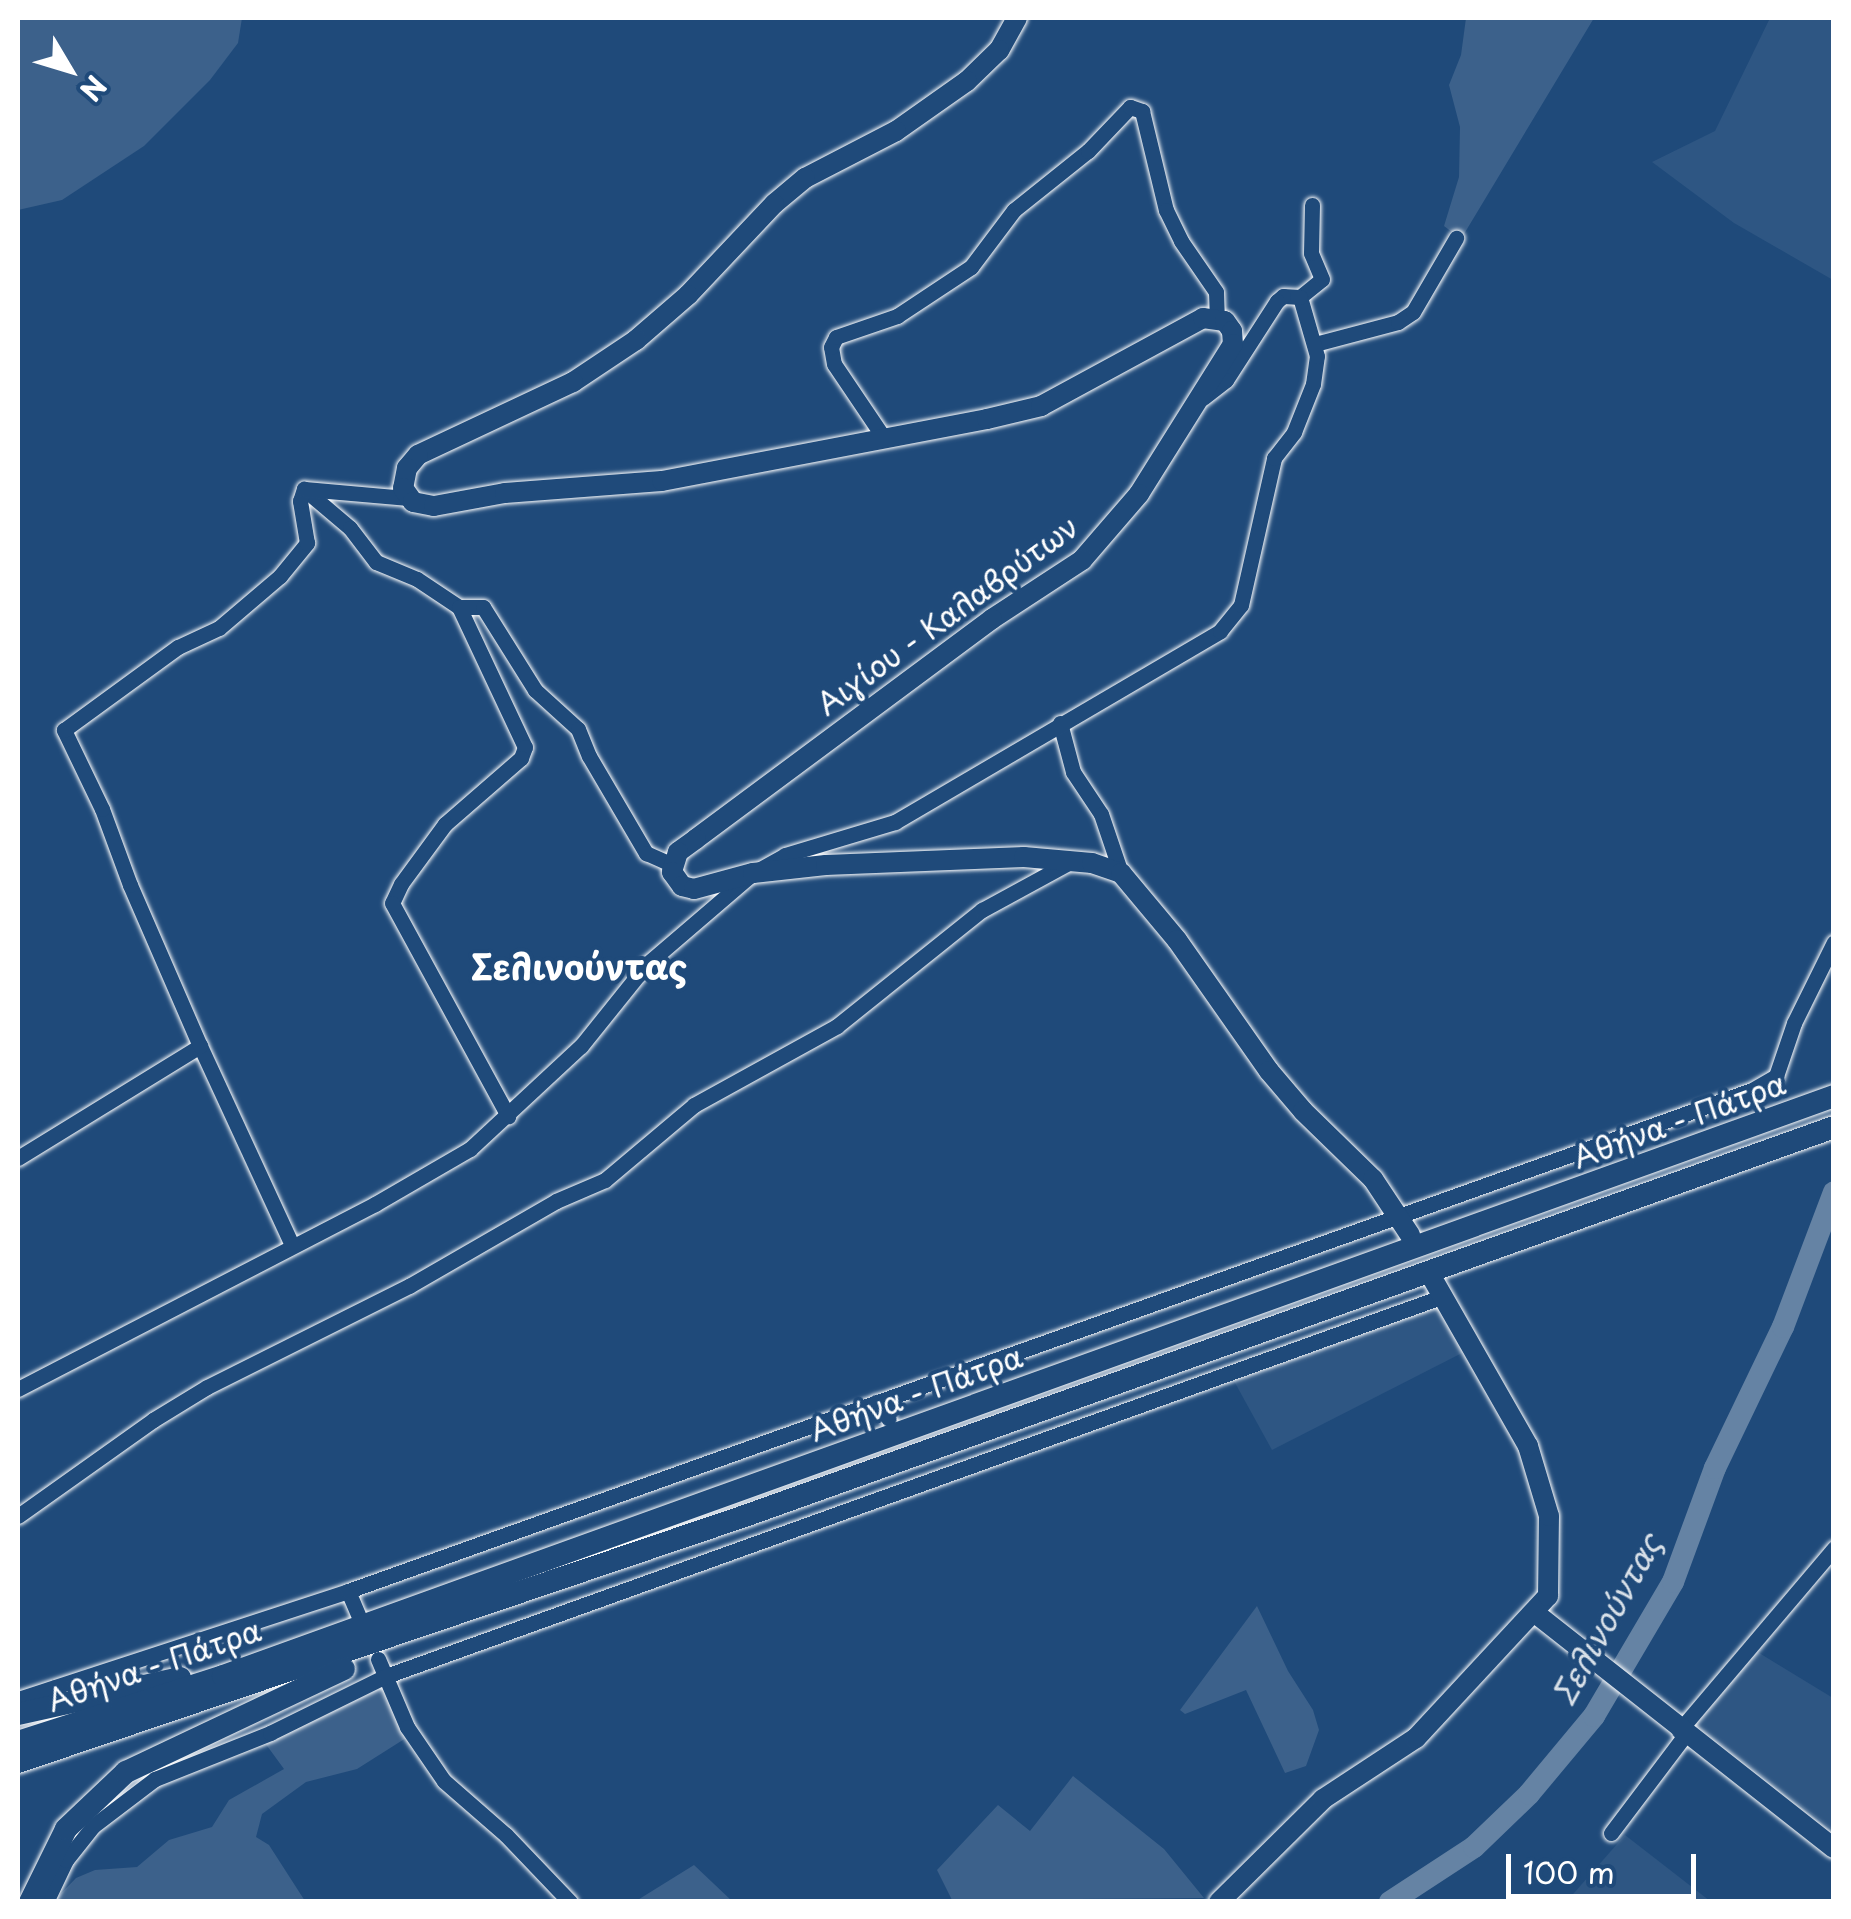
<!DOCTYPE html>
<meta charset="utf-8">
<style>
body{margin:0}
#map{position:relative;width:1851px;height:1919px;overflow:hidden;background:#1f4a7a;font-family:"Playpen Sans",sans-serif}
div>[style]{position:absolute}
.built>*{inset:0;background:#2e5683}
.green>*{inset:0;background:#3c618b}
.river>*{height:22px;margin:-11px;padding:0 11px;transform-origin:11px;border-radius:11px;background:#6583a4}
.roads{filter:drop-shadow(0 0 2px #fff) drop-shadow(0 0 2px #fff)}
.minor>*{height:15px;margin:-7.5px;padding:0 7.5px;transform-origin:7.5px;border-radius:7.5px;background:#1f4a7a}
.major>*{height:20px;margin:-10px;padding:0 10px;transform-origin:10px;border-radius:10px;background:#1f4a7a}
.highway>*{height:22px;margin:-11px;padding:0 11px;transform-origin:11px;border-radius:11px;background:#1f4a7a}
span{translate:-50% -50%;white-space:nowrap;text-align:center;line-height:1.15;-webkit-text-stroke:8px #1f4a7a;paint-order:stroke}
.street-label{font-size:30px;color:#fff}
.water-label{font-size:32px;color:#d8e0e8;font-style:italic}
.quarter-label{font-size:35px;color:#fff;font-weight:700}
.frame{position:absolute;inset:0;border:20px solid #fff;pointer-events:none}
.north{position:absolute;left:20px;top:20px;width:100px;height:100px;-webkit-text-stroke:8px #1f4a7a;paint-order:stroke;rotate:128deg;font-size:28px;font-weight:700;line-height:40px;text-align:center;color:#fff}
.north::after{content:'';display:block;margin:auto;width:35px;height:45px;background:#fff;clip-path:polygon(50% 0,100% 100%,50% 72%,0 100%)}
.scale{position:absolute;left:1506px;top:1854px;width:190px;height:45px;box-sizing:border-box;border:5px solid #fff;border-top:0;padding-left:12px;font-size:30px;line-height:35px;white-space:nowrap;color:#fff;-webkit-text-stroke:8px #1f4a7a;paint-order:stroke}
</style>
<div id="map">
<div class="built">
<i style="clip-path:polygon(1770px 18px,1833px 19px,1833px 280px,1734px 223px,1652px 162px,1715px 131px)"></i>
<i style="clip-path:polygon(1439px 1306px,1464px 1352px,1272px 1450px,1234px 1381px)"></i>
<i style="clip-path:polygon(1756px 1651px,1833px 1698px,1833px 1830px,1695px 1725px)"></i>
<i style="clip-path:polygon(1625px 1835px,1710px 1901px,1567px 1901px)"></i>
</div>
<div class="green">
<i style="clip-path:polygon(18px 18px,242px 18px,238px 43px,210px 80px,144px 146px,62px 200px,18px 210px)"></i>
<i style="clip-path:polygon(1466px 18px,1594px 18px,1461px 239px,1444px 226px,1459px 177px,1460px 127px,1449px 85px,1461px 55px)"></i>
<i style="clip-path:polygon(1257px 1606px,1288px 1671px,1313px 1710px,1319px 1730px,1306px 1766px,1285px 1773px,1246px 1690px,1185px 1714px,1180px 1710px)"></i>
<i style="clip-path:polygon(385px 1682px,406px 1738px,357px 1769px,306px 1782px,262px 1814px,256px 1837px,269px 1845px,305px 1901px,53px 1902px,76px 1878px,95px 1870px,137px 1867px,169px 1840px,212px 1827px,229px 1800px,284px 1769px,265px 1743px)"></i>
<i style="clip-path:polygon(1073px 1776px,1164px 1849px,1204px 1898px,952px 1900px,937px 1870px,998px 1805px,1030px 1831px)"></i>
<i style="clip-path:polygon(694px 1865px,732px 1901px,636px 1901px)"></i>
</div>
<div class="river">
<i style="left:1390px;top:1902px;width:100px;rotate:-33.2deg"></i>
<i style="left:1474px;top:1847px;width:76px;rotate:-43.9deg"></i>
<i style="left:1529px;top:1794px;width:102px;rotate:-50.2deg"></i>
<i style="left:1594px;top:1716px;width:156px;rotate:-59.5deg"></i>
<i style="left:1673px;top:1582px;width:121px;rotate:-69.8deg"></i>
<i style="left:1715px;top:1468px;width:157px;rotate:-64.3deg"></i>
<i style="left:1783px;top:1327px;width:144px;rotate:-69.3deg"></i>
</div>
<div class="roads">
<div class="minor">
<i style="left:1300px;top:297px;width:28px;rotate:-39deg"></i>
<i style="left:1322px;top:279px;width:28px;rotate:-113deg"></i>
<i style="left:1311px;top:253px;width:48px;rotate:-88.8deg"></i>
<i style="left:1315px;top:344px;width:86px;rotate:-14.8deg"></i>
<i style="left:1398px;top:322px;width:18px;rotate:-34deg"></i>
<i style="left:1413px;top:312px;width:86px;rotate:-59.8deg"></i>
<i style="left:884px;top:438px;width:89px;rotate:-124deg"></i>
<i style="left:834px;top:364px;width:17px;rotate:-100deg"></i>
<i style="left:831px;top:347px;width:11px;rotate:-63deg"></i>
<i style="left:836px;top:337px;width:65px;rotate:-19deg"></i>
<i style="left:897px;top:316px;width:89px;rotate:-33.5deg"></i>
<i style="left:971px;top:267px;width:71px;rotate:-53deg"></i>
<i style="left:1014px;top:210px;width:95px;rotate:-38.6deg"></i>
<i style="left:1088px;top:151px;width:61px;rotate:-46.3deg"></i>
<i style="left:1130px;top:107px;width:13px;rotate:18deg"></i>
<i style="left:1142px;top:111px;width:102px;rotate:76.4deg"></i>
<i style="left:1166px;top:210px;width:34px;rotate:64deg"></i>
<i style="left:1181px;top:241px;width:62px;rotate:55.5deg"></i>
<i style="left:1216px;top:292px;width:25px;rotate:88deg"></i>
<i style="left:304px;top:489px;width:60px;rotate:40.3deg"></i>
<i style="left:350px;top:528px;width:43px;rotate:52.6deg"></i>
<i style="left:376px;top:562px;width:44px;rotate:22.5deg"></i>
<i style="left:417px;top:579px;width:50px;rotate:33.7deg"></i>
<i style="left:459px;top:607px;width:155px;rotate:64.8deg"></i>
<i style="left:525px;top:747px;width:12px;rotate:110deg"></i>
<i style="left:521px;top:758px;width:101px;rotate:139deg"></i>
<i style="left:445px;top:824px;width:74px;rotate:126.3deg"></i>
<i style="left:401px;top:884px;width:21px;rotate:115deg"></i>
<i style="left:392px;top:903px;width:243px;rotate:61.4deg"></i>
<i style="left:459px;top:607px;width:24px"></i>
<i style="left:483px;top:607px;width:98px;rotate:57.9deg"></i>
<i style="left:535px;top:690px;width:58px;rotate:42.2deg"></i>
<i style="left:578px;top:729px;width:29px;rotate:68deg"></i>
<i style="left:589px;top:756px;width:113px;rotate:59.6deg"></i>
<i style="left:646px;top:853px;width:27px;rotate:24deg"></i>
<i style="left:1060px;top:723px;width:51px;rotate:75.1deg"></i>
<i style="left:1073px;top:772px;width:50px;rotate:56.3deg"></i>
<i style="left:1101px;top:814px;width:62px;rotate:71.3deg"></i>
<i style="left:18px;top:1158px;width:214px;rotate:-31.6deg"></i>
<i style="left:292px;top:1245px;width:219px;rotate:-114.8deg"></i>
<i style="left:200px;top:1046px;width:176px;rotate:-113.5deg"></i>
<i style="left:130px;top:885px;width:81px;rotate:-110.2deg"></i>
<i style="left:102px;top:809px;width:88px;rotate:-115.7deg"></i>
<i style="left:64px;top:730px;width:141px;rotate:-36.1deg"></i>
<i style="left:178px;top:647px;width:45px;rotate:-24.9deg"></i>
<i style="left:219px;top:628px;width:80px;rotate:-40.4deg"></i>
<i style="left:280px;top:576px;width:43px;rotate:-50.7deg"></i>
<i style="left:307px;top:543px;width:43px;rotate:-99.5deg"></i>
<i style="left:300px;top:501px;width:13px;rotate:-72deg"></i>
<i style="left:304px;top:489px;width:103px;rotate:5deg"></i>
<i style="left:18px;top:1389px;width:402px;rotate:-27.4deg"></i>
<i style="left:375px;top:1204px;width:110px;rotate:-30.1deg"></i>
<i style="left:470px;top:1149px;width:151px;rotate:-42.9deg"></i>
<i style="left:581px;top:1046px;width:105px;rotate:-51.2deg"></i>
<i style="left:647px;top:964px;width:140px;rotate:-40.6deg"></i>
<i style="left:753px;top:873px;width:37px;rotate:-29deg"></i>
<i style="left:785px;top:855px;width:115px;rotate:-16.7deg"></i>
<i style="left:895px;top:822px;width:377px;rotate:-30.4deg"></i>
<i style="left:1220px;top:631px;width:33px;rotate:-51deg"></i>
<i style="left:1241px;top:605px;width:151px;rotate:-77.3deg"></i>
<i style="left:1274px;top:458px;width:33px;rotate:-52deg"></i>
<i style="left:1294px;top:432px;width:52px;rotate:-68.4deg"></i>
<i style="left:1313px;top:384px;width:28px;rotate:-82deg"></i>
<i style="left:1317px;top:356px;width:61px;rotate:-106.1deg"></i>
<i style="left:1300px;top:297px;width:17px;rotate:-177deg"></i>
<i style="left:1283px;top:296px;width:8px;rotate:140deg"></i>
<i style="left:1277px;top:301px;width:94px;rotate:122.8deg"></i>
<i style="left:1226px;top:380px;width:29px;rotate:142deg"></i>
<i style="left:876px;top:1402px;width:21px;rotate:53deg"></i>
<i style="left:18px;top:1516px;width:166px;rotate:-35.4deg"></i>
<i style="left:153px;top:1420px;width:63px;rotate:-31.4deg"></i>
<i style="left:207px;top:1387px;width:226px;rotate:-26.6deg"></i>
<i style="left:409px;top:1286px;width:170px;rotate:-30deg"></i>
<i style="left:556px;top:1201px;width:53px;rotate:-23.2deg"></i>
<i style="left:605px;top:1180px;width:116px;rotate:-40.1deg"></i>
<i style="left:694px;top:1105px;width:163px;rotate:-28.9deg"></i>
<i style="left:837px;top:1026px;width:186px;rotate:-38.7deg"></i>
<i style="left:982px;top:910px;width:102px;rotate:-28.6deg"></i>
<i style="left:348px;top:1591px;width:26px;rotate:67deg"></i>
<i style="left:378px;top:1659px;width:74px;rotate:66.9deg"></i>
<i style="left:407px;top:1727px;width:65px;rotate:55.6deg"></i>
<i style="left:444px;top:1781px;width:82px;rotate:41.1deg"></i>
<i style="left:506px;top:1835px;width:93px;rotate:46.3deg"></i>
<i style="left:18px;top:1699px;width:347px;rotate:-18.1deg"></i>
<i style="left:348px;top:1591px;width:1491px;rotate:-19.64deg"></i>
<i style="left:1752px;top:1090px;width:28px;rotate:-30deg"></i>
<i style="left:1776px;top:1076px;width:56px;rotate:-71.2deg"></i>
<i style="left:1794px;top:1023px;width:90px;rotate:-63.7deg"></i>
<i style="left:1679px;top:1731px;width:240px;rotate:-49.7deg"></i>
<i style="left:1611px;top:1833px;width:123px;rotate:-52.9deg"></i>
<i style="left:46px;top:1902px;width:47px;rotate:-64.5deg"></i>
<i style="left:66px;top:1860px;width:43px;rotate:-51.5deg"></i>
<i style="left:93px;top:1826px;width:78px;rotate:-37.2deg"></i>
<i style="left:155px;top:1779px;width:124px;rotate:-21.8deg"></i>
<i style="left:270px;top:1733px;width:129px;rotate:-26.2deg"></i>
<i style="left:386px;top:1676px;width:1124px;rotate:-19.76deg"></i>
</div>
<div class="major">
<i style="left:1017px;top:18px;width:37px;rotate:119deg"></i>
<i style="left:999px;top:50px;width:45px;rotate:135.9deg"></i>
<i style="left:967px;top:81px;width:87px;rotate:144.8deg"></i>
<i style="left:896px;top:131px;width:102px;rotate:152.7deg"></i>
<i style="left:805px;top:178px;width:40px;rotate:140deg"></i>
<i style="left:774px;top:204px;width:125px;rotate:133.4deg"></i>
<i style="left:688px;top:295px;width:69px;rotate:139.1deg"></i>
<i style="left:636px;top:340px;width:76px;rotate:146.3deg"></i>
<i style="left:573px;top:382px;width:171px;rotate:154.8deg"></i>
<i style="left:418px;top:455px;width:17px;rotate:130deg"></i>
<i style="left:407px;top:468px;width:20px;rotate:101deg"></i>
<i style="left:403px;top:488px;width:17px;rotate:54deg"></i>
<i style="left:413px;top:502px;width:21px;rotate:11deg"></i>
<i style="left:434px;top:506px;width:72px;rotate:-10.4deg"></i>
<i style="left:505px;top:493px;width:157px;rotate:-4.4deg"></i>
<i style="left:662px;top:481px;width:331px;rotate:-10.8deg"></i>
<i style="left:987px;top:419px;width:56px;rotate:-13.5deg"></i>
<i style="left:1041px;top:406px;width:184px;rotate:-28.5deg"></i>
<i style="left:1203px;top:318px;width:22px;rotate:8deg"></i>
<i style="left:1225px;top:321px;width:12px;rotate:55deg"></i>
<i style="left:1232px;top:331px;width:13px;rotate:86deg"></i>
<i style="left:1233px;top:344px;width:177px;rotate:122.1deg"></i>
<i style="left:1139px;top:494px;width:87px;rotate:130.8deg"></i>
<i style="left:1082px;top:560px;width:108px;rotate:146.8deg"></i>
<i style="left:992px;top:619px;width:369px;rotate:143.4deg"></i>
<i style="left:696px;top:839px;width:22px;rotate:144deg"></i>
<i style="left:678px;top:852px;width:21px;rotate:107deg"></i>
<i style="left:672px;top:872px;width:17px;rotate:54deg"></i>
<i style="left:682px;top:886px;width:12px;rotate:14deg"></i>
<i style="left:694px;top:889px;width:61px;rotate:-15.2deg"></i>
<i style="left:753px;top:873px;width:73px;rotate:-6.3deg"></i>
<i style="left:826px;top:865px;width:198px;rotate:-2.3deg"></i>
<i style="left:1024px;top:857px;width:68px;rotate:5deg"></i>
<i style="left:1092px;top:863px;width:31px;rotate:19deg"></i>
<i style="left:1121px;top:873px;width:87px;rotate:50.1deg"></i>
<i style="left:1177px;top:940px;width:160px;rotate:54.9deg"></i>
<i style="left:1269px;top:1071px;width:52px;rotate:49.6deg"></i>
<i style="left:1303px;top:1111px;width:98px;rotate:44.2deg"></i>
<i style="left:1373px;top:1179px;width:67px;rotate:56.5deg"></i>
<i style="left:1535px;top:1613px;width:380px;rotate:38.2deg"></i>
<i style="left:1219px;top:1902px;width:146px;rotate:-44.7deg"></i>
<i style="left:1323px;top:1799px;width:111px;rotate:-33.3deg"></i>
<i style="left:1416px;top:1738px;width:194px;rotate:-47.1deg"></i>
<i style="left:1548px;top:1596px;width:80px;rotate:-89.3deg"></i>
<i style="left:1549px;top:1516px;width:73px;rotate:-106.7deg"></i>
<i style="left:1528px;top:1446px;width:193px;rotate:-119.7deg"></i>
</div>
<div class="highway">
<i style="left:18px;top:1714px;width:166px;rotate:-12.5deg"></i>
<i style="left:18px;top:1742px;width:215px;rotate:-17.8deg"></i>
<i style="left:223px;top:1676px;width:1712px;rotate:-19.8deg"></i>
<i style="left:18px;top:1762px;width:764px;rotate:-18.7deg"></i>
<i style="left:742px;top:1517px;width:1160px;rotate:-19.65deg"></i>
<i style="left:30px;top:1902px;width:81px;rotate:-63.7deg"></i>
<i style="left:66px;top:1829px;width:83px;rotate:-43.5deg"></i>
<i style="left:126px;top:1772px;width:241px;rotate:-25.3deg"></i>
</div>
</div>
<div class="street-label">
<span style="left:947px;top:615px;rotate:-36deg">Αιγίου - Καλαβρύτων</span>
<span style="left:1679px;top:1120px;rotate:-20deg">Αθήνα - Πάτρα</span>
<span style="left:916px;top:1393px;rotate:-20deg">Αθήνα - Πάτρα</span>
<span style="left:154px;top:1665px;rotate:-19deg">Αθήνα - Πάτρα</span>
</div>
<div class="water-label">
<span style="left:1606px;top:1619px;rotate:-61deg">Σελινούντας</span>
</div>
<div class="quarter-label">
<span style="left:579px;top:966px">Σελινούντας</span>
</div>
<div class="frame"></div>
<div class="north">N</div>
<div class="scale">100 m</div>
</div>
